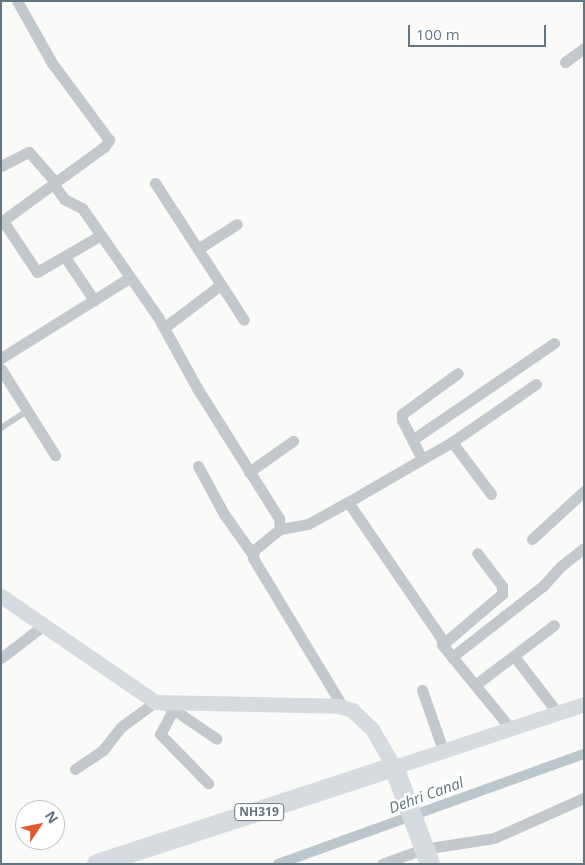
<!DOCTYPE html>
<style>
body{margin:0}
#map{position:relative;width:585px;height:865px;overflow:hidden;background:#fafaf8;font-family:"Open Sans",sans-serif}
div>[style]{position:absolute}
.canal>*{height:10px;margin:-5px;padding:0 5px;transform-origin:5px;border-radius:5px;background:#bbc7cb}
.lane>*{height:5.5px;margin:-2.75px;padding:0 2.75px;transform-origin:2.75px;border-radius:2.75px;background:#c3c8cc}
.street>*{height:11px;margin:-5.5px;padding:0 5.5px;transform-origin:5.5px;border-radius:5.5px;background:#c3c8cc}
.secondary>*{height:15px;margin:-7.5px;padding:0 7.5px;transform-origin:7.5px;border-radius:7.5px;background:#d6dbdf}
.highway>*{height:20px;margin:-10px;padding:0 10px;transform-origin:10px;border-radius:10px;background:#d6dbdf}
span{translate:-50% -50%;white-space:nowrap;text-align:center;line-height:1.15;-webkit-text-stroke:5px #fff;paint-order:stroke}
.shield-label span{padding:1px 4px;background:#fff;border:1px solid;border-radius:4px;-webkit-text-stroke-width:0}
.shield-label{font-size:12px;color:#657683;font-weight:700}
.water-label{font-size:15px;color:#60757c;font-style:italic}
.frame{position:absolute;inset:0;border:2px solid #657683;pointer-events:none}
.north{position:absolute;left:15px;top:800px;width:50px;height:50px;box-sizing:border-box;background:#fff;border:1px solid #c1c8cd;border-radius:50%;rotate:56deg;font-size:14px;font-weight:700;line-height:20px;text-align:center;color:#657683}
.north::after{content:'';display:block;margin:auto;width:18px;height:22px;background:#e4572e;clip-path:polygon(50% 0,100% 100%,50% 72%,0 100%)}
.scale{position:absolute;left:408px;top:25px;width:138px;height:22px;box-sizing:border-box;border:2px solid #657683;border-top:0;padding-left:6px;font-size:15px;line-height:18px;white-space:nowrap;color:#657683;-webkit-text-stroke:4px #fff;paint-order:stroke}
</style>
<div id="map">
<div class="canal">
<i style="left:278px;top:864px;width:325px;rotate:-19.8deg"></i>
</div>
<div class="lane">
<i style="left:1px;top:428px;width:31px;rotate:-33deg"></i>
</div>
<div class="street">
<i style="left:565px;top:62px;width:24px;rotate:-36deg"></i>
<i style="left:1px;top:166px;width:31px;rotate:-27deg"></i>
<i style="left:29px;top:152px;width:41px;rotate:48.9deg"></i>
<i style="left:155px;top:183px;width:163px;rotate:57deg"></i>
<i style="left:54px;top:185px;width:17px;rotate:54deg"></i>
<i style="left:64px;top:199px;width:20px;rotate:27deg"></i>
<i style="left:82px;top:208px;width:133px;rotate:55.1deg"></i>
<i style="left:158px;top:317px;width:81px;rotate:61.2deg"></i>
<i style="left:197px;top:388px;width:154px;rotate:57.8deg"></i>
<i style="left:279px;top:518px;width:11px;rotate:85deg"></i>
<i style="left:280px;top:529px;width:33px;rotate:141deg"></i>
<i style="left:254px;top:550px;width:8px;rotate:97deg"></i>
<i style="left:253px;top:558px;width:174px;rotate:58.9deg"></i>
<i style="left:3px;top:221px;width:61px;rotate:56.3deg"></i>
<i style="left:37px;top:272px;width:74px;rotate:-30deg"></i>
<i style="left:1px;top:222px;width:127px;rotate:-36.1deg"></i>
<i style="left:104px;top:147px;width:9px;rotate:-54deg"></i>
<i style="left:109px;top:140px;width:96px;rotate:-126.5deg"></i>
<i style="left:52px;top:63px;width:71px;rotate:-119.4deg"></i>
<i style="left:198px;top:249px;width:46px;rotate:-32.7deg"></i>
<i style="left:65px;top:257px;width:52px;rotate:56deg"></i>
<i style="left:165px;top:327px;width:68px;rotate:-37.2deg"></i>
<i style="left:1px;top:358px;width:151px;rotate:-32deg"></i>
<i style="left:1px;top:369px;width:102px;rotate:57.9deg"></i>
<i style="left:412px;top:440px;width:172px;rotate:-34.3deg"></i>
<i style="left:452px;top:442px;width:65px;rotate:53.1deg"></i>
<i style="left:422px;top:459px;width:44px;rotate:-117.1deg"></i>
<i style="left:402px;top:420px;width:6px;rotate:-90deg"></i>
<i style="left:402px;top:414px;width:69px;rotate:-36.2deg"></i>
<i style="left:198px;top:466px;width:55px;rotate:61.6deg"></i>
<i style="left:224px;top:514px;width:50px;rotate:54.7deg"></i>
<i style="left:249px;top:472px;width:54px;rotate:-35.2deg"></i>
<i style="left:348px;top:502px;width:165px;rotate:55.6deg"></i>
<i style="left:441px;top:638px;width:9px;rotate:72deg"></i>
<i style="left:444px;top:647px;width:104px;rotate:50.8deg"></i>
<i style="left:280px;top:529px;width:28px;rotate:-10deg"></i>
<i style="left:308px;top:524px;width:46px;rotate:-28.8deg"></i>
<i style="left:348px;top:502px;width:120px;rotate:-30deg"></i>
<i style="left:452px;top:442px;width:102px;rotate:-34.6deg"></i>
<i style="left:532px;top:539px;width:71px;rotate:-42.7deg"></i>
<i style="left:442px;top:645px;width:79px;rotate:-40.4deg"></i>
<i style="left:502px;top:594px;width:8px;rotate:-90deg"></i>
<i style="left:502px;top:586px;width:41px;rotate:-127.1deg"></i>
<i style="left:514px;top:656px;width:71px;rotate:52.5deg"></i>
<i style="left:452px;top:657px;width:115px;rotate:-38deg"></i>
<i style="left:543px;top:586px;width:27px;rotate:-48deg"></i>
<i style="left:561px;top:566px;width:29px;rotate:-38deg"></i>
<i style="left:1px;top:658px;width:54px;rotate:-37.5deg"></i>
<i style="left:475px;top:685px;width:99px;rotate:-37.2deg"></i>
<i style="left:422px;top:690px;width:64px;rotate:70.7deg"></i>
<i style="left:167px;top:705px;width:60px;rotate:34.2deg"></i>
<i style="left:173px;top:710px;width:27px;rotate:118deg"></i>
<i style="left:160px;top:734px;width:69px;rotate:45.6deg"></i>
<i style="left:75px;top:769px;width:34px;rotate:-34deg"></i>
<i style="left:103px;top:750px;width:29px;rotate:-52deg"></i>
<i style="left:121px;top:727px;width:42px;rotate:-36.3deg"></i>
<i style="left:382px;top:864px;width:44px;rotate:-20.1deg"></i>
<i style="left:423px;top:849px;width:72px;rotate:-8.8deg"></i>
<i style="left:494px;top:838px;width:98px;rotate:-24deg"></i>
</div>
<div class="secondary">
<i style="left:1px;top:596px;width:187px;rotate:34.5deg"></i>
<i style="left:155px;top:702px;width:184px;rotate:1.2deg"></i>
<i style="left:339px;top:706px;width:14px;rotate:17deg"></i>
<i style="left:352px;top:710px;width:28px;rotate:44deg"></i>
<i style="left:372px;top:729px;width:44px;rotate:59.9deg"></i>
<i style="left:394px;top:767px;width:200px;rotate:-18.3deg"></i>
</div>
<div class="highway">
<i style="left:97px;top:864px;width:312px;rotate:-18.1deg"></i>
<i style="left:394px;top:767px;width:103px;rotate:69.6deg"></i>
</div>
<div class="shield-label">
<span style="left:259px;top:812px">NH319</span>
</div>
<div class="water-label">
<span style="left:426px;top:795px;rotate:-20deg">Dehri Canal</span>
</div>
<div class="frame"></div>
<div class="north">N</div>
<div class="scale">100 m</div>
</div>
